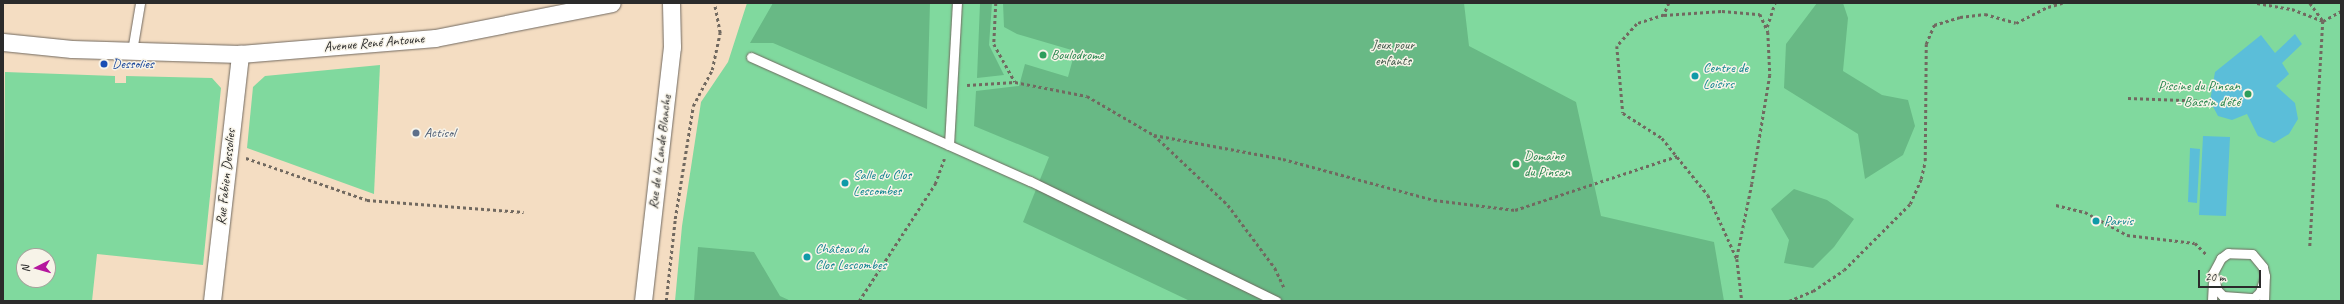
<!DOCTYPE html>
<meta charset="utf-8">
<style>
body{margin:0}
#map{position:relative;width:2344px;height:304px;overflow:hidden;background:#f4ddc2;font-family:Caveat,sans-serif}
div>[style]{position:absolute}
.green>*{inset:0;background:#80d99e}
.forest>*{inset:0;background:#68b985}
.water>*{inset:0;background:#5bbed9}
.path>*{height:2.5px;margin-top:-1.25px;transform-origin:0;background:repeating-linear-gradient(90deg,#716960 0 3px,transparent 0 6px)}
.roads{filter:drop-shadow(0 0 1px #716960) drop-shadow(0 0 1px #716960)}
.lane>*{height:9px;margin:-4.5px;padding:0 4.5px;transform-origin:4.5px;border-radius:4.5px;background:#fff}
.street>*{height:17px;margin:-8.5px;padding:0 8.5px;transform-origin:8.5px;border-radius:8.5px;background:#fff}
.dots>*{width:11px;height:11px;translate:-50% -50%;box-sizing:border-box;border:2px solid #f7f3e8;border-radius:50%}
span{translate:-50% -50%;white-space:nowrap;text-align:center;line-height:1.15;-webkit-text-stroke:3px #f7f3e8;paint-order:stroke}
.street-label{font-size:14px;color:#2b2b2b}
.park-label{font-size:14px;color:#405648}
.leisure-label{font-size:14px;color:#27864d}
.left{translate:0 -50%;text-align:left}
.right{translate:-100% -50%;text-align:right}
.transit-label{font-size:14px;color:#164399}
.culture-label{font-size:14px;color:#0d838f}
.service-label{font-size:14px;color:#4e5e75}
.frame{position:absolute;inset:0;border:4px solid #2b2b2b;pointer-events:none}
.north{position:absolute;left:16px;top:248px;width:40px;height:40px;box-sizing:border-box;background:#f7f3e8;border:1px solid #a5a39c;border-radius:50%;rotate:264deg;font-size:11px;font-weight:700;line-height:16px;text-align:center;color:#2b2b2b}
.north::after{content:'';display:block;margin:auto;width:14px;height:18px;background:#b5179e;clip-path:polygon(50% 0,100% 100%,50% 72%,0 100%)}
.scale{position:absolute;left:2198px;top:270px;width:63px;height:18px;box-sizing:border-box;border:2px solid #2b2b2b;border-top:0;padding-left:5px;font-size:12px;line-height:14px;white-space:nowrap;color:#2b2b2b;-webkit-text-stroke:3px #f7f3e8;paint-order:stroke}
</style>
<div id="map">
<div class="green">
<i style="clip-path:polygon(747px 3px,2341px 3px,2341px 301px,675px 301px,682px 226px,701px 102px,728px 62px)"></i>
<i style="clip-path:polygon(380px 65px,374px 194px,247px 148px,253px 87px,265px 76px)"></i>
<i style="clip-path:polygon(evenodd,5px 72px,115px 76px,115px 83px,126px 83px,126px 76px,212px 78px,221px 88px,203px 265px,97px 254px,92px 301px,3px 301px,5px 72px,24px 256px,48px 256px,48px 280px,24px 280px,24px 256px)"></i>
</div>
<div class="forest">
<i style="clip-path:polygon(773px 3px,930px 3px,927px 109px,773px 43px,750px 43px)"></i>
<i style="clip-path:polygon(980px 3px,992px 3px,989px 45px,1004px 75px,977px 78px)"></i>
<i style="clip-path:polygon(1003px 3px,1464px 3px,1469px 46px,1576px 102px,1601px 216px,1714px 242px,1724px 301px,1190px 301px,1023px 222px,1049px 157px,974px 126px,976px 91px,1019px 86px,1025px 64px,1068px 77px,1075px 51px,1017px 34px,1004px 27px)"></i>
<i style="clip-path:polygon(1817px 3px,1843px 3px,1848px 18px,1843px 71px,1882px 95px,1908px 100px,1915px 126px,1903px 155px,1865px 179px,1858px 134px,1784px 88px,1786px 44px)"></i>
<i style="clip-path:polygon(1794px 189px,1827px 200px,1854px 219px,1834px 247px,1813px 268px,1784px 263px,1789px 240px,1771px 209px)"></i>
<i style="clip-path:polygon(698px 247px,754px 252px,780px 296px,791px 301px,694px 301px)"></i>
</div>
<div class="water">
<i style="clip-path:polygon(2295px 34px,2302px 44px,2282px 63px,2289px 74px,2276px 86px,2295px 103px,2298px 119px,2289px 134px,2274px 143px,2258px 136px,2247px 114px,2232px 120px,2218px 116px,2210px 101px,2215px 72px,2261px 35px,2275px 53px)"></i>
<i style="clip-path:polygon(2203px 136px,2230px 137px,2226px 216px,2199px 215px)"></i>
<i style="clip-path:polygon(2190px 148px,2200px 149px,2197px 203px,2188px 202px)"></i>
</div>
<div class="path">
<i style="left:996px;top:3px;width:41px;rotate:92.8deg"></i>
<i style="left:994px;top:44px;width:43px;rotate:61.1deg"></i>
<i style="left:1669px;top:3px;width:13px;rotate:113deg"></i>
<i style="left:1664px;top:15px;width:28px;rotate:162deg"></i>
<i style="left:1637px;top:24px;width:30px;rotate:132deg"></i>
<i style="left:1617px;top:46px;width:67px;rotate:84.9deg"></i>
<i style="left:1623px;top:113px;width:46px;rotate:32.7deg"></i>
<i style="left:1662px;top:138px;width:73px;rotate:51.1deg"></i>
<i style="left:1708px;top:195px;width:70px;rotate:65.6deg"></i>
<i style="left:1737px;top:259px;width:42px;rotate:83.2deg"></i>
<i style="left:2257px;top:3px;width:36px;rotate:10deg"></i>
<i style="left:2292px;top:9px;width:33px;rotate:21deg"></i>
<i style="left:2323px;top:21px;width:21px;rotate:-29deg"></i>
<i style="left:2310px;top:3px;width:22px;rotate:54deg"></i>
<i style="left:2323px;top:21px;width:227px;rotate:93.3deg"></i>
<i style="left:1664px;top:15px;width:58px;rotate:-3.9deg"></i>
<i style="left:1722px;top:11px;width:38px;rotate:5deg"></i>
<i style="left:1760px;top:14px;width:20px;rotate:66deg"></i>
<i style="left:1768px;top:32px;width:43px;rotate:87.3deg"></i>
<i style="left:1770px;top:75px;width:110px;rotate:99.4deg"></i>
<i style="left:1752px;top:184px;width:76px;rotate:101.5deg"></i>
<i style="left:1767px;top:27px;width:25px;rotate:-72deg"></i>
<i style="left:967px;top:85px;width:48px;rotate:-3.6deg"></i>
<i style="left:1015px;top:82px;width:73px;rotate:11deg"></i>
<i style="left:1087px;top:96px;width:78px;rotate:30.2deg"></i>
<i style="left:1154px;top:135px;width:102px;rotate:43.4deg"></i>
<i style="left:1228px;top:205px;width:79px;rotate:53.3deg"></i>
<i style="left:1275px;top:268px;width:21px;rotate:65deg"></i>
<i style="left:2128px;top:98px;width:82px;rotate:2.1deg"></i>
<i style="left:1154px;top:135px;width:131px;rotate:10.5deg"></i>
<i style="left:1283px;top:159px;width:156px;rotate:15.2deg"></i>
<i style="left:1434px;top:200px;width:82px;rotate:7deg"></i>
<i style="left:1515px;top:210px;width:171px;rotate:-18.4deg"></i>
<i style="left:246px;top:158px;width:128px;rotate:19.1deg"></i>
<i style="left:367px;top:200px;width:157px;rotate:4.4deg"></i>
<i style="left:2056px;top:205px;width:30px;rotate:14deg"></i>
<i style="left:2085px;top:212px;width:48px;rotate:28.7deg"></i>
<i style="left:2127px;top:235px;width:68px;rotate:6.7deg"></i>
<i style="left:2195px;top:243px;width:16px;rotate:45deg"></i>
<i style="left:666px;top:301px;width:82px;rotate:-83.7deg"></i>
<i style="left:675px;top:219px;width:114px;rotate:-80.9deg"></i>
<i style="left:693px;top:106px;width:41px;rotate:-62.2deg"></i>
<i style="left:712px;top:70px;width:38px;rotate:-78deg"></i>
<i style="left:720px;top:33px;width:31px;rotate:-101deg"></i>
<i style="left:859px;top:301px;width:140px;rotate:-57deg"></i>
<i style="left:935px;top:184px;width:27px;rotate:-70deg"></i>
<i style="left:1789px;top:301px;width:26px;rotate:-23deg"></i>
<i style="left:1813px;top:291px;width:37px;rotate:-34deg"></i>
<i style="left:1844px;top:270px;width:93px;rotate:-45deg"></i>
<i style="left:1910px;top:204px;width:27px;rotate:-66deg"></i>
<i style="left:1921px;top:179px;width:18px;rotate:-77deg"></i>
<i style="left:1925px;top:161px;width:117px;rotate:-89.5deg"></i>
<i style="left:1926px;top:44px;width:21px;rotate:-67deg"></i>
<i style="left:1934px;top:25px;width:27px;rotate:-17deg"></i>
<i style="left:1960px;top:17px;width:25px;rotate:-7deg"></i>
<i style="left:1985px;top:14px;width:32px;rotate:16deg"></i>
<i style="left:2016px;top:23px;width:36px;rotate:-27deg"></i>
<i style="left:2048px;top:7px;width:15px;rotate:-16deg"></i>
</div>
<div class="roads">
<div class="lane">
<i style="left:132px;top:51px;width:49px;rotate:-80.5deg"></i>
<i style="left:751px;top:57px;width:305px;rotate:24deg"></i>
<i style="left:1030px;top:181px;width:274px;rotate:26deg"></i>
<i style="left:949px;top:145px;width:142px;rotate:-86.8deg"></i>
<i style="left:2212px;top:301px;width:18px;rotate:-87deg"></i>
<i style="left:2264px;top:301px;width:25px;rotate:-88deg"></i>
<i style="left:2265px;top:276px;width:9px;rotate:-103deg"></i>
<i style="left:2263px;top:267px;width:17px;rotate:-130deg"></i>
<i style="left:2252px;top:254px;width:24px;rotate:-178deg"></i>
<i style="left:2228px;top:253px;width:9px;rotate:144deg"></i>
<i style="left:2221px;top:258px;width:17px;rotate:118deg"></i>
<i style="left:2213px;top:273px;width:17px;rotate:77deg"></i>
<i style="left:2217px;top:290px;width:8px;rotate:45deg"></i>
<i style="left:2223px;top:296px;width:31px;rotate:4deg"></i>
<i style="left:2254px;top:298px;width:8px;rotate:-45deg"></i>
<i style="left:2260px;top:292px;width:17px;rotate:-73deg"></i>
</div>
<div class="street">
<i style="left:3px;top:42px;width:69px;rotate:5.8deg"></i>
<i style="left:72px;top:49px;width:168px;rotate:1.7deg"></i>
<i style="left:240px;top:54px;width:196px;rotate:-4.7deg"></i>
<i style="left:435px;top:38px;width:180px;rotate:-11.2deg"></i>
<i style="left:212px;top:301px;width:249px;rotate:-83.5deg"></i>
<i style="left:643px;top:301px;width:256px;rotate:-83.5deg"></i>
<i style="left:672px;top:47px;width:44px;rotate:-91.3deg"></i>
</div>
</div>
<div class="dots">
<i style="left:1043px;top:55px;background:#2e9e5b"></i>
<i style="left:104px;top:64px;background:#1a4fb4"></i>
<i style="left:1695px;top:76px;background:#0f9aa8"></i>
<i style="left:2248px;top:94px;background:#2e9e5b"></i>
<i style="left:416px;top:133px;background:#5c6f8a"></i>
<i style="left:1516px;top:164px;background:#2e9e5b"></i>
<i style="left:845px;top:183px;background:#0f9aa8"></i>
<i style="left:2096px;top:221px;background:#0f9aa8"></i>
<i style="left:807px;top:257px;background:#0f9aa8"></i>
</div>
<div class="street-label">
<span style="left:374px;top:43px;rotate:-5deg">Avenue René Antoune</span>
<span style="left:660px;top:152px;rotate:-83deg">Rue de la Lande Blanche</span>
<span style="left:226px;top:177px;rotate:-84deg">Rue Fabien Dessolies</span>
</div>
<div class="park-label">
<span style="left:1393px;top:53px">Jeux pour<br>enfants</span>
</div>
<div class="leisure-label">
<span class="left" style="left:1051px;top:55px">Boulodrome</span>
<span class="right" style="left:2240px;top:94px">Piscine du Pinsan<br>- Bassin d'été</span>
<span class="left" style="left:1524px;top:164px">Domaine<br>du Pinsan</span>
</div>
<div class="transit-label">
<span class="left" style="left:112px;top:64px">Dessolies</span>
</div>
<div class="culture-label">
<span class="left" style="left:1703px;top:76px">Centre de<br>Loisirs</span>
<span class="left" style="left:853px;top:183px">Salle du Clos<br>Lescombes</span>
<span class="left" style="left:2104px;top:221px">Parvis</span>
<span class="left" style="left:815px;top:257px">Château du<br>Clos Lescombes</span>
</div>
<div class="service-label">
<span class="left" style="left:424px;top:133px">Actisol</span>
</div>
<div class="frame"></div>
<div class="north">N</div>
<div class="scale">20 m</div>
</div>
